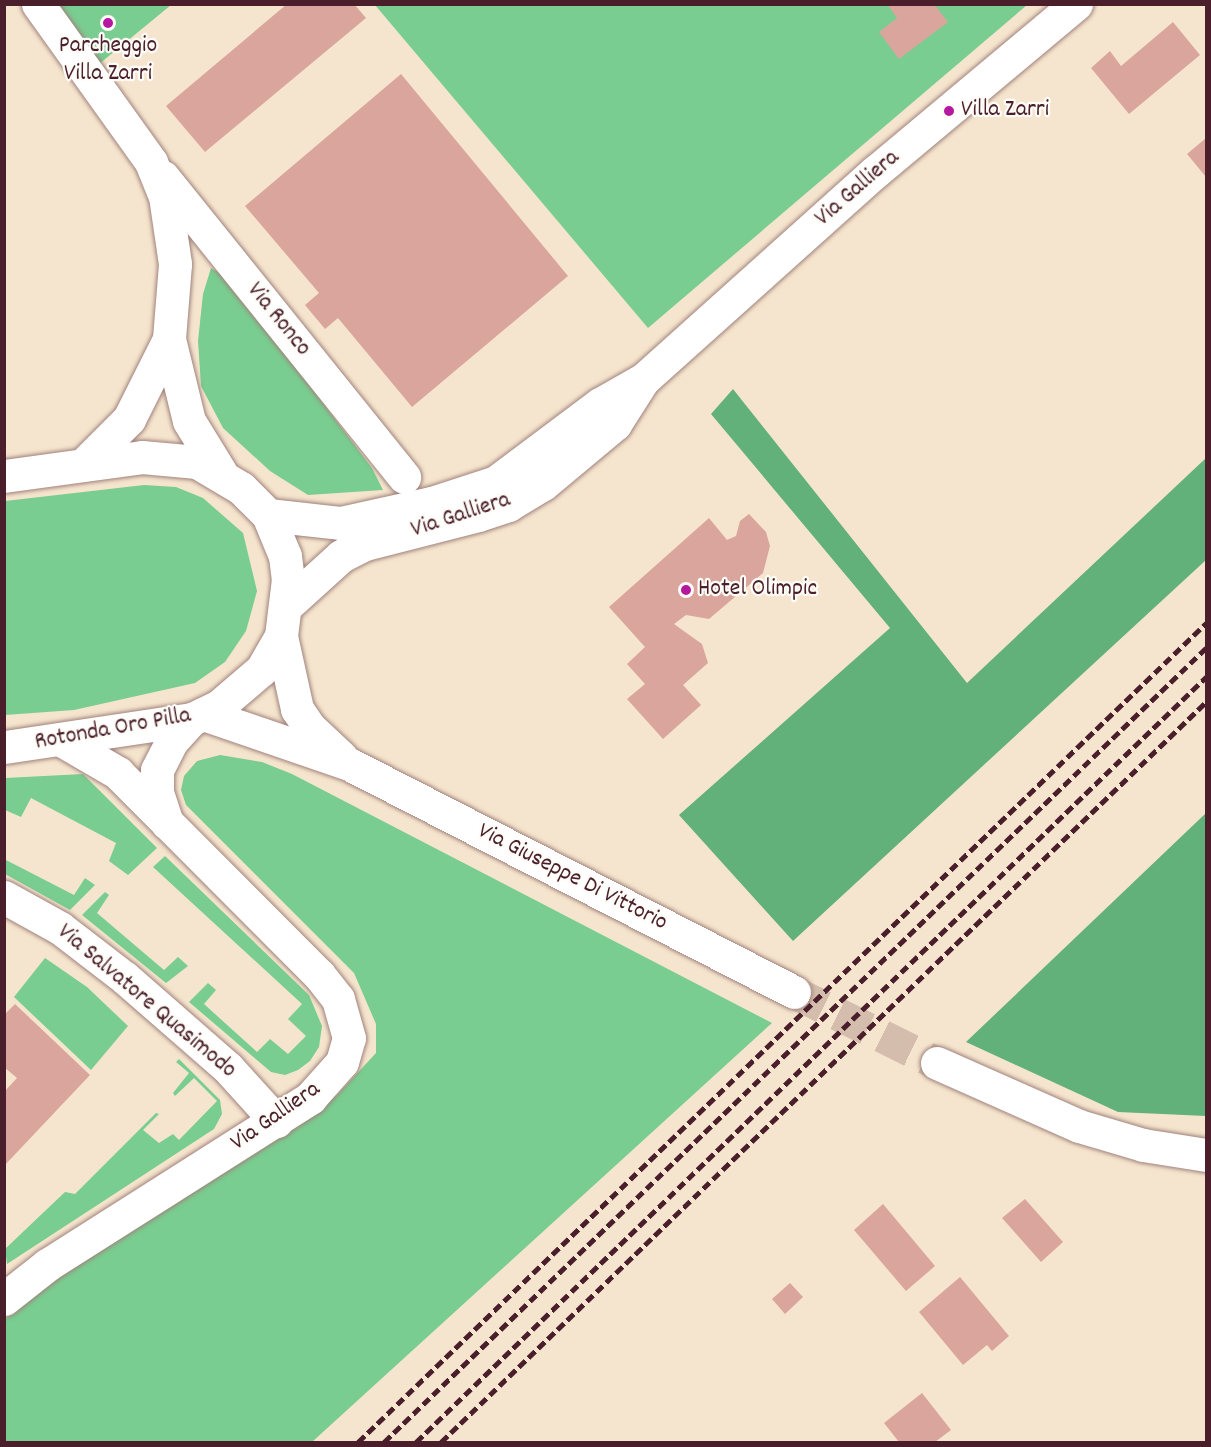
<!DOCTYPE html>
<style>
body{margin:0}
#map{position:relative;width:1211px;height:1447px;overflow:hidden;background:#f6e5ce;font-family:Dekko,sans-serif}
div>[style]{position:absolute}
.green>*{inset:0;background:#79cd90}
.forest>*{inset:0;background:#62b07a}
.building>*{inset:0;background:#daa59c}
.minor-tunnel>*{height:33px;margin-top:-16.5px;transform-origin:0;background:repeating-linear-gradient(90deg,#d4bdad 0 33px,transparent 0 49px)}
.roads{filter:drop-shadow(0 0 2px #a0827c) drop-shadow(0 0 2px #a0827c)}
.minor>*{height:33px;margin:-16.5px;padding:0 16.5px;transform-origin:16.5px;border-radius:16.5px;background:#fff}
.major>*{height:33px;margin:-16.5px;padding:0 16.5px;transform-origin:16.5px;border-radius:16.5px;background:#fff}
.rail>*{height:4.5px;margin-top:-2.25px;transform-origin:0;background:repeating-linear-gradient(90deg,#4a1f2b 0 9px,transparent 0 13.5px)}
.dots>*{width:16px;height:16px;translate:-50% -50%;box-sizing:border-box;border:3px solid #fdfcf7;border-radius:50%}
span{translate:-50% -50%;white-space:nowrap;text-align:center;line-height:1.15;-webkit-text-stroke:4.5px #fdfcf7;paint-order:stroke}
.poi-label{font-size:24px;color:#4a1f2b}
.left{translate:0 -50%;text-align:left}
.street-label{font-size:24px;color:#4a1f2b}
.frame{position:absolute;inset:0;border:6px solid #4a1f2b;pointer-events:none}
</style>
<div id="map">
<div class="green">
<i style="clip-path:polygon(41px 5px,171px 5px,93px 69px)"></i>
<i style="clip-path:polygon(375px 5px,1027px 5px,648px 328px)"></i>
<i style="clip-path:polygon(211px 268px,228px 278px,372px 468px,383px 490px,308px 495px,270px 471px,223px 428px,201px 386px,198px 341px,203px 294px)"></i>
<i style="clip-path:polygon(144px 485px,176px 487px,203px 498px,243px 533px,257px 591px,246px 631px,225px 662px,195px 683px,74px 710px,5px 715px,5px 501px)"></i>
<i style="clip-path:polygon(220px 755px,262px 762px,292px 774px,772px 1023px,312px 1442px,5px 1442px,5px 1319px,79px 1263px,177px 1203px,337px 1095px,376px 1053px,376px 1024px,354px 973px,186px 805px,181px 790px,184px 776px,197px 761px)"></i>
<i style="clip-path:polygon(83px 774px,157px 848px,128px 875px,109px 861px,116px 843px,31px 798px,21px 817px,5px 810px,5px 778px)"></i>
<i style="clip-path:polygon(165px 856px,309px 995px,322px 1026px,319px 1047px,310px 1061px,298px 1070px,285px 1075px,271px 1072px,189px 1002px,208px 983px,216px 990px,204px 1004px,257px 1052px,270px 1039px,288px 1054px,306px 1036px,288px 1019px,302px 1004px,153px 867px)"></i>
<i style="clip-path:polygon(4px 859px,74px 895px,85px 878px,95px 885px,70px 910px,5px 874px)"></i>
<i style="clip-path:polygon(105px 892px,109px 895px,97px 913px,164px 970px,178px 957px,188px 966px,166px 983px,82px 915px)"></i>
<i style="clip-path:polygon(45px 958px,87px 987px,128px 1026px,91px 1070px,14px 997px)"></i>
<i style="clip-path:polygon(179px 1059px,220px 1100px,222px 1114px,214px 1129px,7px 1264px,5px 1249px,65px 1192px,75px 1194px,156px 1113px,159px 1114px,143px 1130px,159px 1143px,173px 1134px,179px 1140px,217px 1101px,194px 1078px,175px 1096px,173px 1093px,189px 1073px,176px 1062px)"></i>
</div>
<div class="forest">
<i style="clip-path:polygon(733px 389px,967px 683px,1206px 458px,1206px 560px,793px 941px,679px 815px,890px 628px,711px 414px)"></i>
<i style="clip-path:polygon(1206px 813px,1206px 1116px,1118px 1112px,966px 1042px)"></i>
</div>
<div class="building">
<i style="clip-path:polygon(287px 4px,354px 4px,366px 18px,205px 152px,166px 106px)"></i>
<i style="clip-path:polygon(887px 4px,934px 4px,948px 22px,899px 59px,879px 32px,897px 18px)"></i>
<i style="clip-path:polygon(1173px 22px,1200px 55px,1129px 114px,1091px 68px,1110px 51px,1121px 66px)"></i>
<i style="clip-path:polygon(401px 74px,568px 276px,412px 407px,338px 318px,325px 329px,305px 305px,319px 293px,245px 206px)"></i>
<i style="clip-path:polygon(1206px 138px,1206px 177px,1187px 154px)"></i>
<i style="clip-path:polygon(749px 514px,766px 532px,770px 546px,763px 573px,709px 619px,686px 615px,674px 624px,702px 644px,708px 663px,683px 685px,701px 705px,663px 739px,627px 699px,645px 684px,627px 664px,645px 647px,609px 607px,709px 518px,727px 540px,736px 536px,740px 521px)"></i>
<i style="clip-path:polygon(15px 1004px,90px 1075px,4px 1166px,4px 1092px,17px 1078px,4px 1067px,4px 1015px)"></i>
<i style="clip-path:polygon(1025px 1199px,1063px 1242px,1041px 1262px,1002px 1218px)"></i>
<i style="clip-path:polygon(883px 1204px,935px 1266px,906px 1291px,854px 1230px)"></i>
<i style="clip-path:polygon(960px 1277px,1009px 1336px,992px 1351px,987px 1345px,963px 1365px,919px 1312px)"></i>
<i style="clip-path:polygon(790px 1283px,803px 1297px,785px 1314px,772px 1299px)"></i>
<i style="clip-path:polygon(922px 1393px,951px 1430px,935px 1442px,899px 1442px,884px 1423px)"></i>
</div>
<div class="minor-tunnel">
<i style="left:794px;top:992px;width:160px;rotate:26.4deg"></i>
</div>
<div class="roads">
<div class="minor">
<i style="left:38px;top:4px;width:194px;rotate:54.4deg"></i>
<i style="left:151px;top:162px;width:37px;rotate:68deg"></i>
<i style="left:165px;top:196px;width:69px;rotate:81.6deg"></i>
<i style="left:175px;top:264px;width:75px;rotate:94.6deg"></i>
<i style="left:169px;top:339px;width:84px;rotate:76.3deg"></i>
<i style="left:189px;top:421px;width:61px;rotate:58.4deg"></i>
<i style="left:163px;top:177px;width:385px;rotate:51.2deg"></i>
<i style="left:84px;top:464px;width:64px;rotate:-45deg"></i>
<i style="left:129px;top:419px;width:89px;rotate:-63.4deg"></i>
<i style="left:281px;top:636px;width:75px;rotate:77.6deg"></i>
<i style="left:297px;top:709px;width:22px;rotate:56deg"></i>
<i style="left:309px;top:727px;width:44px;rotate:43.2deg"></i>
<i style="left:203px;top:714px;width:154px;rotate:18.9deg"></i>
<i style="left:349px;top:764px;width:500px;rotate:27.13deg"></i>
<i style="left:167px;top:823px;width:32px;rotate:-108deg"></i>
<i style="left:157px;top:793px;width:23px;rotate:-90deg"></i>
<i style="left:157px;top:770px;width:31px;rotate:-63deg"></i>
<i style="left:171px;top:742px;width:31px;rotate:-48deg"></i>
<i style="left:4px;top:897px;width:64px;rotate:29deg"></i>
<i style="left:60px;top:928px;width:82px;rotate:37.6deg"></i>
<i style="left:125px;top:978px;width:137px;rotate:41.1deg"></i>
<i style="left:228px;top:1068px;width:72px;rotate:47.8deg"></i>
<i style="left:937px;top:1063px;width:155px;rotate:23.9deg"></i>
<i style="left:1079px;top:1126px;width:67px;rotate:16.5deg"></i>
<i style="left:1143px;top:1145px;width:64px;rotate:9deg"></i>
<i style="left:4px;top:1299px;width:55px;rotate:-38.3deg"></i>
<i style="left:47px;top:1265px;width:312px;rotate:-32.4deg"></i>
<i style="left:310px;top:1098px;width:48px;rotate:-48.4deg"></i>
<i style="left:342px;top:1062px;width:25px;rotate:-74deg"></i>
<i style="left:349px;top:1038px;width:41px;rotate:-105.8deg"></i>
<i style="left:338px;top:999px;width:31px;rotate:-128deg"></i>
<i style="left:319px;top:975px;width:285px;rotate:-134.9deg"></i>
<i style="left:118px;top:773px;width:64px;rotate:-149.8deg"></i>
</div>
<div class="major">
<i style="left:4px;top:476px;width:139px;rotate:-7.8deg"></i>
<i style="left:142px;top:457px;width:55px;rotate:5.2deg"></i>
<i style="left:197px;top:462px;width:51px;rotate:30.6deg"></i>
<i style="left:241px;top:488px;width:38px;rotate:45deg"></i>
<i style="left:268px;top:515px;width:44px;rotate:67.5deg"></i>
<i style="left:285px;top:556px;width:23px;rotate:83deg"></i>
<i style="left:288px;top:579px;width:57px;rotate:97deg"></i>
<i style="left:281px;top:636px;width:39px;rotate:120deg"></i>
<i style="left:261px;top:670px;width:55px;rotate:139.4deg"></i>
<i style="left:219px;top:706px;width:30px;rotate:154deg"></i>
<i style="left:192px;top:719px;width:190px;rotate:171.5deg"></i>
<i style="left:268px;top:515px;width:72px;rotate:6.3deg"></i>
<i style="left:340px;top:523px;width:94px;rotate:-12.3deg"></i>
<i style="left:432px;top:503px;width:67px;rotate:-18.2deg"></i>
<i style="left:496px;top:482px;width:130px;rotate:-36.9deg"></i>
<i style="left:600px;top:404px;width:51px;rotate:-29.6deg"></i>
<i style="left:644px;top:379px;width:310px;rotate:-41.9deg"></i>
<i style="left:875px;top:172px;width:262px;rotate:-39.9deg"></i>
<i style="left:287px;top:605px;width:73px;rotate:-42.2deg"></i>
<i style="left:341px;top:556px;width:27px;rotate:-27deg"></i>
<i style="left:365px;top:544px;width:117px;rotate:-14.4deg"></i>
<i style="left:478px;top:515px;width:32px;rotate:-18deg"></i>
<i style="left:508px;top:505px;width:41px;rotate:-31deg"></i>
<i style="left:543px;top:484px;width:94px;rotate:-39.8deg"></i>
<i style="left:615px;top:424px;width:49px;rotate:-57.6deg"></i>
</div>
</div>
<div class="rail">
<i style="left:358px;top:1442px;width:1179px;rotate:-44deg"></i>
<i style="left:384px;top:1442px;width:1143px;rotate:-44.01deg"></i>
<i style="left:416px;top:1442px;width:1100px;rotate:-44.08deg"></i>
<i style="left:441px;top:1442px;width:1064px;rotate:-44.05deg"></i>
</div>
<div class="dots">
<i style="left:108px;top:23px;background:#b5179e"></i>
<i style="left:949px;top:111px;background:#b5179e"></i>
<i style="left:686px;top:590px;background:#b5179e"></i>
</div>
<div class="poi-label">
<span style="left:108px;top:61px">Parcheggio<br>Villa Zarri</span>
<span class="left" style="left:961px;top:111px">Villa Zarri</span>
<span class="left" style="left:698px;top:590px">Hotel Olimpic</span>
</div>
<div class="street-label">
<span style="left:858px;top:189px;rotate:-41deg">Via Galliera</span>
<span style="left:278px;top:320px;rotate:51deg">Via Ronco</span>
<span style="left:461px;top:516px;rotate:-18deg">Via Galliera</span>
<span style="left:113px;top:730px;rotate:-10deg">Rotonda Oro Pilla</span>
<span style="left:572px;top:878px;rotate:27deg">Via Giuseppe Di Vittorio</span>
<span style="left:146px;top:1002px;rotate:40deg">Via Salvatore Quasimodo</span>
<span style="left:276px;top:1117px;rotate:-35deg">Via Galliera</span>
</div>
<div class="frame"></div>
</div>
